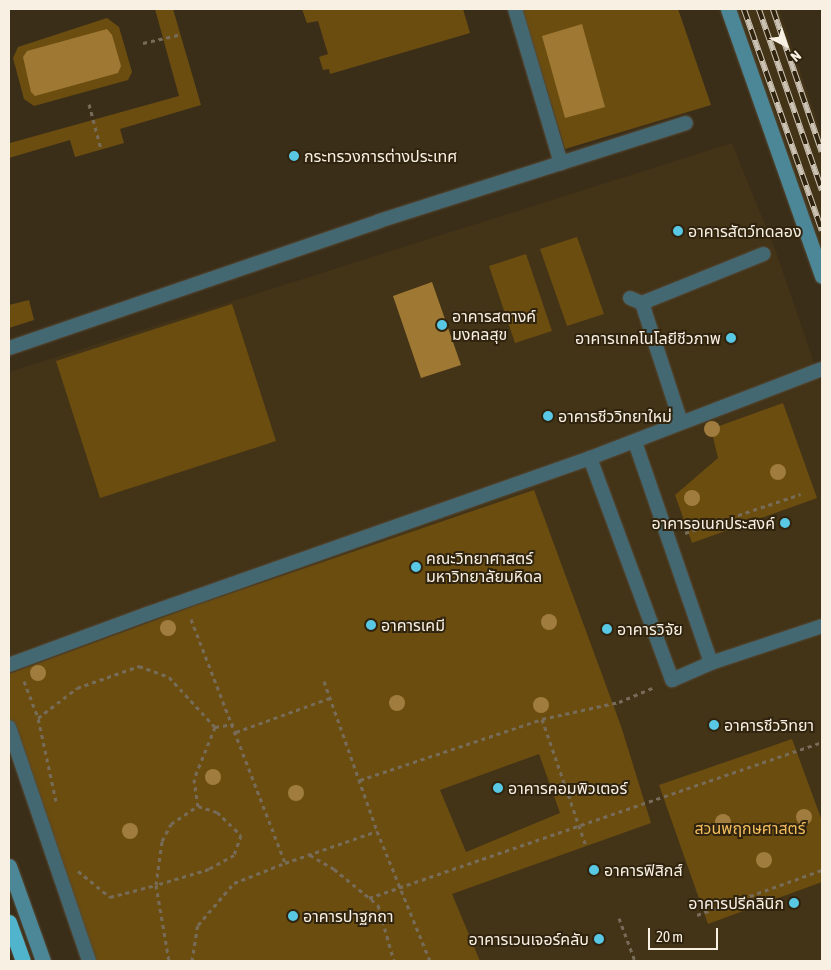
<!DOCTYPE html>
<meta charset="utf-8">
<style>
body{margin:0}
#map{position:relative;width:831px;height:970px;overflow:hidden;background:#3b2e19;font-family:"Asap Condensed","Noto Sans Thai",sans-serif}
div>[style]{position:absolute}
.built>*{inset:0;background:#433317}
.green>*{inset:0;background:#6b4d10}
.water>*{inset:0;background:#9f7934}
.path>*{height:3px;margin-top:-1.5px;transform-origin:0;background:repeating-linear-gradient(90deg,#776c59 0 4px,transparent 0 8px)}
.roads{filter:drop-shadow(0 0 1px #554935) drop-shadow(0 0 1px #554935)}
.lane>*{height:14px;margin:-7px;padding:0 7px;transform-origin:7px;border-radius:7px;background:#446872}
.secondary>*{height:15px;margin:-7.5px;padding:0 7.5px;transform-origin:7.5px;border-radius:7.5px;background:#4b8797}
.rail>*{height:5.5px;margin-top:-2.75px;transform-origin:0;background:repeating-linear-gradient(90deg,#30240f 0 11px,#ccc3b4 0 22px);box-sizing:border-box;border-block:1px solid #ccc3b4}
.bridges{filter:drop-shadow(0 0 1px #554935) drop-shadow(0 0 1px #554935)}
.highway-bridge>*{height:15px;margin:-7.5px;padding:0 7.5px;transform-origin:7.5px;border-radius:7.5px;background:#51b4cd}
.trees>*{width:16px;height:16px;margin:-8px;border-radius:50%;background:#a07d3f}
.dots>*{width:14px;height:14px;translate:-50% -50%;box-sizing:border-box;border:2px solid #30240f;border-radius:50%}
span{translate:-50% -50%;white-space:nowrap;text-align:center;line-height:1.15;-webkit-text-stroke:4px #30240f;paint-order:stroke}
.poi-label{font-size:16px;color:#f8f0e3}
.left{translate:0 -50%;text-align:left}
.right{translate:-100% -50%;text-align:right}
.park-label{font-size:16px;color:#f3bd5e}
.frame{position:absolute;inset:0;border:10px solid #f8f0e3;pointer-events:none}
.north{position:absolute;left:761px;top:20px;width:50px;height:50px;-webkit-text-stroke:4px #30240f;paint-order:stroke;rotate:139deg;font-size:14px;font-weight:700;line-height:20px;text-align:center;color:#f8f0e3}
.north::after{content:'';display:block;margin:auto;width:18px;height:22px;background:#f8f0e3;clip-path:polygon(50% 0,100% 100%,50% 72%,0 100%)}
.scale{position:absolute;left:648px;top:928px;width:70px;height:22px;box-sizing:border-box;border:2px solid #f8f0e3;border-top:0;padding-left:6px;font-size:15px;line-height:18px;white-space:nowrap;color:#f8f0e3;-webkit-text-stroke:4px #30240f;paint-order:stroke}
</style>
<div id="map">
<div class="built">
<i style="clip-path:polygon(736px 9px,779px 9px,822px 135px,822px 252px)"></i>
<i style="clip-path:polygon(732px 143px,776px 252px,822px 386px,822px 961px,83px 961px,9px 747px,9px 372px)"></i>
</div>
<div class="green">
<i style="clip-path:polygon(155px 9px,173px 9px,201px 105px,120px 129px,124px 143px,75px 157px,70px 140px,9px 158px,9px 142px,10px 143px,179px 96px)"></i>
<i style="clip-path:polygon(302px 9px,463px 9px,470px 33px,330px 74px,329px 69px,323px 70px,319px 57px,328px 54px,318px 21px,307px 23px)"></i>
<i style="clip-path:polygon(522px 9px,678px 9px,711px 105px,565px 149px)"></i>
<i style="clip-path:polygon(107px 18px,119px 27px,132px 72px,128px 80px,34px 106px,24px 99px,13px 58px,18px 47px)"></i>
<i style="clip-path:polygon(577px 237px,604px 314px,567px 326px,540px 249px)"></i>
<i style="clip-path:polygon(526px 254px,552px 331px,515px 343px,489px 266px)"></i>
<i style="clip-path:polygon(29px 300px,34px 320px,9px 328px,9px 305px)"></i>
<i style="clip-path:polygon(232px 304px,276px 441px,100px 498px,56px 361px)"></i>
<i style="clip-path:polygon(783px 403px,817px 498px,692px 543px,675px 495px,718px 458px,711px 429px)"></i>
<i style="clip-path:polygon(evenodd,534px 490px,621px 726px,651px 823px,452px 894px,480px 961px,83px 961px,9px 747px,9px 674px,197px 605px,534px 490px,539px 754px,560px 813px,466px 852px,440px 790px,539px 754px)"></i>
<i style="clip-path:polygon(792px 739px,822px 821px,822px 882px,708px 924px,659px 785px)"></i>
</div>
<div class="water">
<i style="clip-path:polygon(582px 24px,605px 107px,565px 118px,542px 36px)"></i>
<i style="clip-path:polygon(107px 29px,112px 35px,121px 66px,118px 73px,35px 96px,31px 92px,23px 57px,27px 51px)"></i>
<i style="clip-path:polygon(432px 282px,461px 365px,421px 378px,393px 296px)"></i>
</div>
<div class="path">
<i style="left:143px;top:43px;width:39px;rotate:-13deg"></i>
<i style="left:9px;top:82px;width:1px"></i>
<i style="left:89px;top:104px;width:47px;rotate:75.1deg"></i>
<i style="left:685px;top:533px;width:122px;rotate:-18.6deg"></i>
<i style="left:191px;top:619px;width:261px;rotate:68.9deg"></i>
<i style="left:285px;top:863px;width:97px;rotate:-19.2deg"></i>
<i style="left:24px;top:681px;width:40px;rotate:69deg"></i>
<i style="left:324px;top:681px;width:159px;rotate:70.5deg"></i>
<i style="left:377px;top:831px;width:140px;rotate:67.8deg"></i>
<i style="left:542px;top:719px;width:134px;rotate:70.9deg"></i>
<i style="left:215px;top:727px;width:19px;rotate:-9deg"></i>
<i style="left:236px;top:732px;width:100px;rotate:-19.9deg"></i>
<i style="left:360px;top:780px;width:192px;rotate:-18.5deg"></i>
<i style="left:542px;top:719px;width:79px;rotate:-12.4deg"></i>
<i style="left:619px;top:702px;width:39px;rotate:-23deg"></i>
<i style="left:56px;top:801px;width:85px;rotate:-102.2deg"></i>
<i style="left:38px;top:718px;width:49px;rotate:-37.6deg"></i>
<i style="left:77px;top:688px;width:66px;rotate:-19.5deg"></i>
<i style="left:139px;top:666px;width:32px;rotate:20deg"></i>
<i style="left:169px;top:677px;width:68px;rotate:47.4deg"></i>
<i style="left:215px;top:727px;width:56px;rotate:112deg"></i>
<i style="left:194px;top:779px;width:27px;rotate:82deg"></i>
<i style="left:198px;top:806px;width:20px;rotate:18deg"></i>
<i style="left:217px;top:812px;width:33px;rotate:44deg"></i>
<i style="left:241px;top:835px;width:21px;rotate:109deg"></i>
<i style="left:234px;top:855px;width:29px;rotate:151deg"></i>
<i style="left:209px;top:869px;width:55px;rotate:163.2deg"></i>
<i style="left:156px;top:885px;width:44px;rotate:-82.2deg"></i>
<i style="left:162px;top:841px;width:19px;rotate:-62deg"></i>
<i style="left:171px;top:824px;width:32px;rotate:-34deg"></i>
<i style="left:310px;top:855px;width:28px;rotate:30deg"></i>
<i style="left:334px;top:869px;width:57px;rotate:39.3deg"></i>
<i style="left:378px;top:905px;width:58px;rotate:74.1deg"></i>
<i style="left:78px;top:871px;width:41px;rotate:39.1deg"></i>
<i style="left:110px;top:897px;width:48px;rotate:-14.6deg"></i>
<i style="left:156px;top:885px;width:77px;rotate:80.3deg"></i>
<i style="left:369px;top:898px;width:479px;rotate:-19deg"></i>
<i style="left:697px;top:915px;width:133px;rotate:-19.8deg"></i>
<i style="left:619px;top:918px;width:46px;rotate:69.6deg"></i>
<i style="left:192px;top:961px;width:36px;rotate:-81deg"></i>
<i style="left:198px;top:925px;width:55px;rotate:-49.4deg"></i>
<i style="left:234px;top:883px;width:55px;rotate:-21.4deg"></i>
</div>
<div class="roads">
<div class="lane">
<i style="left:515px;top:9px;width:161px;rotate:73.4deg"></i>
<i style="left:630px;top:298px;width:13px;rotate:23deg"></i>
<i style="left:642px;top:303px;width:131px;rotate:-22deg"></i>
<i style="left:642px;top:303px;width:125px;rotate:71.9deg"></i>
<i style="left:9px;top:348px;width:391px;rotate:-18.9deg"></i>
<i style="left:379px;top:221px;width:322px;rotate:-17.7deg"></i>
<i style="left:635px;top:442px;width:234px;rotate:71deg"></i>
<i style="left:590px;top:458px;width:237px;rotate:69.7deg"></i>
<i style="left:672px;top:680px;width:43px;rotate:-23.6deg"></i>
<i style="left:711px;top:663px;width:117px;rotate:-18.4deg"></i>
<i style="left:9px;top:665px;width:147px;rotate:-20.3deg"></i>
<i style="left:147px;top:614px;width:470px;rotate:-19.4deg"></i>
<i style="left:590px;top:458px;width:248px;rotate:-21deg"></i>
<i style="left:9px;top:727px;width:247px;rotate:71.1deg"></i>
</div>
<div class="secondary">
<i style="left:728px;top:9px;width:283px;rotate:70.6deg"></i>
<i style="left:9px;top:866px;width:101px;rotate:70.3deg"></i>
</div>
</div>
<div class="rail">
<i style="left:744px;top:9px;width:235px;rotate:70.6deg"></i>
<i style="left:759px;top:9px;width:192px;rotate:70.8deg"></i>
<i style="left:773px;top:9px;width:151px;rotate:71.1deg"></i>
</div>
<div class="bridges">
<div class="highway-bridge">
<i style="left:9px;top:922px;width:41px;rotate:70.3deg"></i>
</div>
</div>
<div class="trees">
<i style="left:712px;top:429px"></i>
<i style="left:778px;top:472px"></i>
<i style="left:692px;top:498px"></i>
<i style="left:549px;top:622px"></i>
<i style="left:168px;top:628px"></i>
<i style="left:38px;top:673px"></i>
<i style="left:397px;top:703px"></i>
<i style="left:541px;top:705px"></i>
<i style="left:213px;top:777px"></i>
<i style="left:296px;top:793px"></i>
<i style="left:804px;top:817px"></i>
<i style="left:723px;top:822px"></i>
<i style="left:130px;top:831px"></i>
<i style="left:764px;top:860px"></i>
</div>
<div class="dots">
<i style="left:294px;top:156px;background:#59c8e5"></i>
<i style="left:678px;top:231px;background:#59c8e5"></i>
<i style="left:442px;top:325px;background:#59c8e5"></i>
<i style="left:731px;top:338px;background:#59c8e5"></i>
<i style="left:548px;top:416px;background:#59c8e5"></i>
<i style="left:785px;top:523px;background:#59c8e5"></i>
<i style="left:416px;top:567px;background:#59c8e5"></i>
<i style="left:371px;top:625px;background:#59c8e5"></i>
<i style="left:607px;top:629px;background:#59c8e5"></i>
<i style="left:714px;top:725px;background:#59c8e5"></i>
<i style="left:498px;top:788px;background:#59c8e5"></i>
<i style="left:594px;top:870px;background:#59c8e5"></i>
<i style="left:794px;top:903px;background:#59c8e5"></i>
<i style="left:293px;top:916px;background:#59c8e5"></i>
<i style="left:599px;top:939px;background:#59c8e5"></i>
</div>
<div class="poi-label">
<span class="left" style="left:304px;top:156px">กระทรวงการต่างประเทศ</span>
<span class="left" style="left:688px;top:231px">อาคารสัตว์ทดลอง</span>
<span class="left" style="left:452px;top:325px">อาคารสตางค์<br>มงคลสุข</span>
<span class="right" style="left:721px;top:338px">อาคารเทคโนโลยีชีวภาพ</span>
<span class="left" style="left:558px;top:416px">อาคารชีววิทยาใหม่</span>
<span class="right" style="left:775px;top:523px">อาคารอเนกประสงค์</span>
<span class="left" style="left:426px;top:567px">คณะวิทยาศาสตร์<br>มหาวิทยาลัยมหิดล</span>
<span class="left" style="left:381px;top:625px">อาคารเคมี</span>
<span class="left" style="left:617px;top:629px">อาคารวิจัย</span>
<span class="left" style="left:724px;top:725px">อาคารชีววิทยา</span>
<span class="left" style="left:508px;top:788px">อาคารคอมพิวเตอร์</span>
<span class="left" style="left:604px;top:870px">อาคารฟิสิกส์</span>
<span class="right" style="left:784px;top:903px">อาคารปรีคลินิก</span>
<span class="left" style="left:303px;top:916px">อาคารปาฐกถา</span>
<span class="right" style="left:589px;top:939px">อาคารเวนเจอร์คลับ</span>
</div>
<div class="park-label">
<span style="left:750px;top:828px">สวนพฤกษศาสตร์</span>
</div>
<div class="frame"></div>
<div class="north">N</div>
<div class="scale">20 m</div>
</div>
